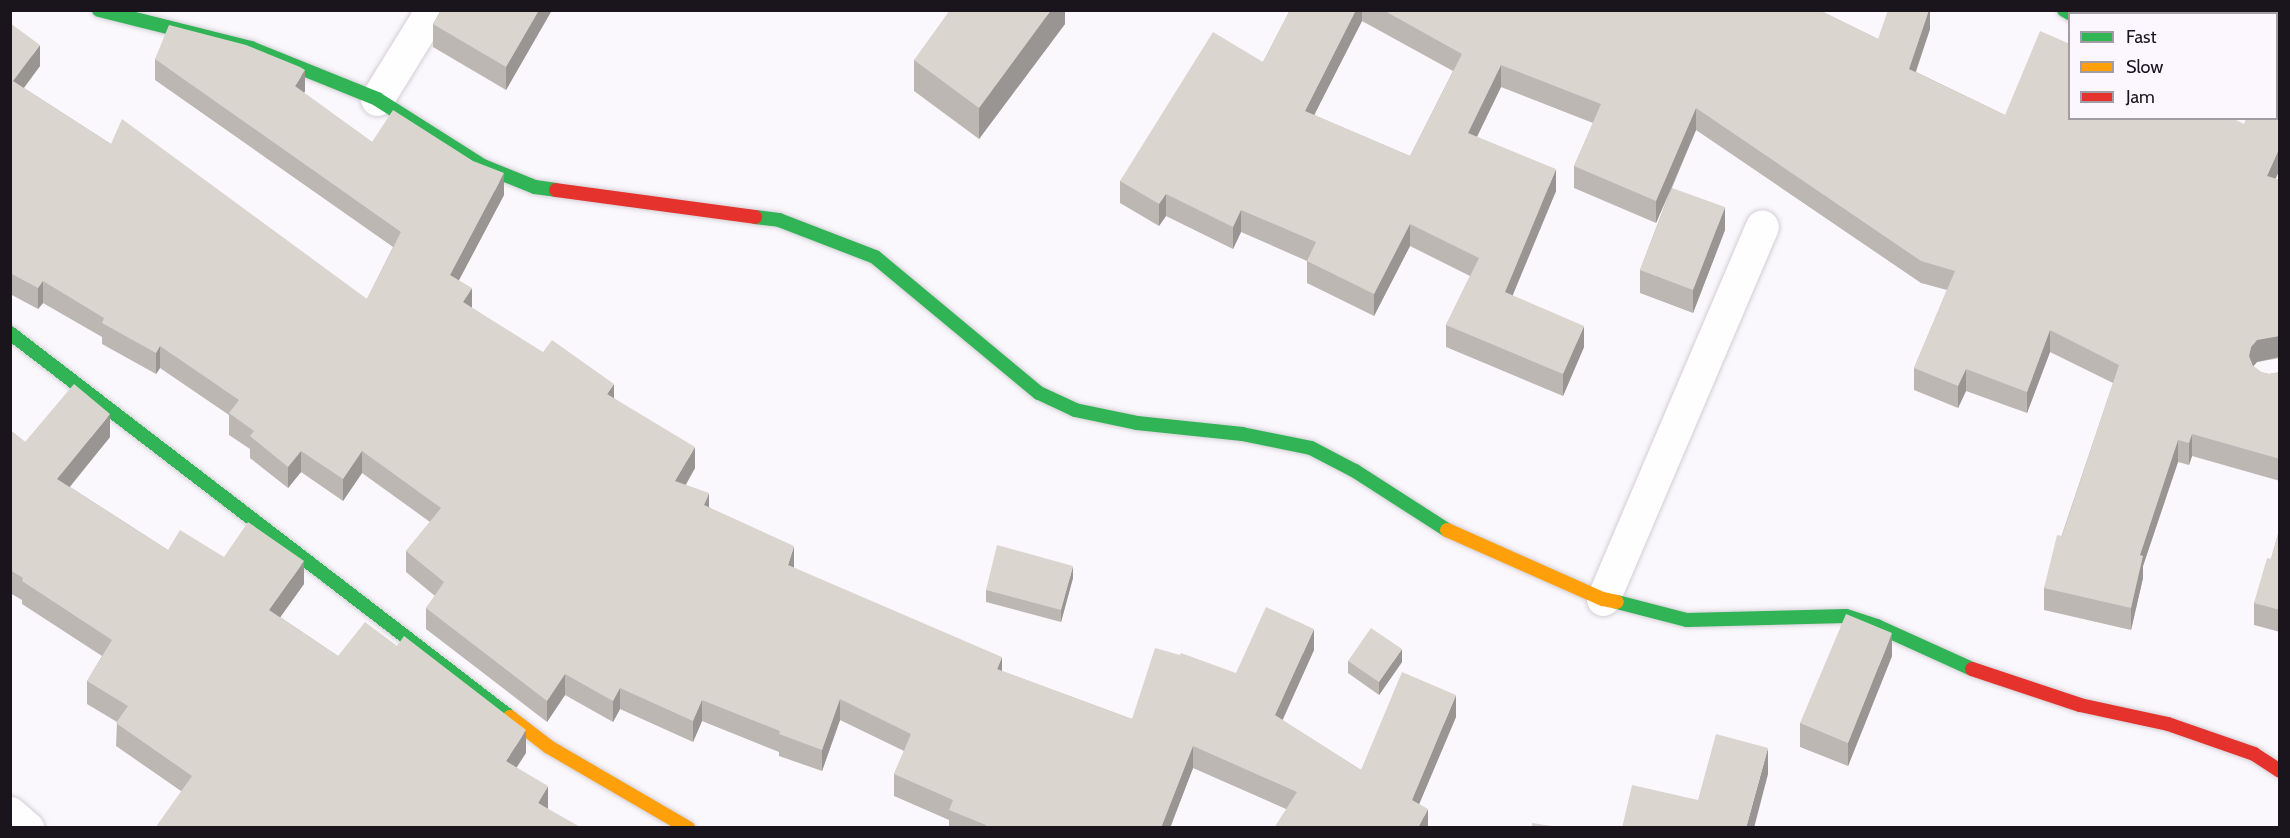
<!DOCTYPE html>
<style>
body{margin:0}
#map{position:relative;width:2290px;height:838px;overflow:hidden;background:#fbf8fd;font-family:Cabin,sans-serif}
div>[style]{position:absolute}
.roads{filter:drop-shadow(0 0 2px #d2ced4) drop-shadow(0 0 2px #d2ced4)}
.street>*{height:33px;margin:-16.5px;padding:0 16.5px;transform-origin:16.5px;border-radius:16.5px;background:#fefeff}
.fast>*{height:14px;margin:-7px;padding:0 7px;transform-origin:7px;border-radius:7px;background:#30b455}
.slow>*{height:14px;margin:-7px;padding:0 7px;transform-origin:7px;border-radius:7px;background:#ff9f0a}
.jam>*{height:14px;margin:-7px;padding:0 7px;transform-origin:7px;border-radius:7px;background:#e5322d}
.wall>*{inset:0;background:#bcb7b3}
.shaded-wall>*{inset:0;background:#999592}
.building>*{inset:0;background:#dbd5d0}
span{translate:-50% -50%;white-space:nowrap;text-align:center;line-height:1.15;-webkit-text-stroke:5px #fcf6ff;paint-order:stroke}
.frame{position:absolute;inset:0;border:12px solid #1a151d;pointer-events:none}
.legend{position:absolute;left:2068px;top:12px;width:210px;height:108px;box-sizing:border-box;background:#fcf6ff;border:2px solid #a29ca5;margin:0;padding:8px 10px;list-style:none;font-size:18px;color:#1a151d}
.legend li{display:flex;align-items:center;gap:12px;height:30px}
.legend b{width:30px;border:2px solid #a29ca5}
</style>
<div id="map">
<div class="roads">
<div class="street">
<i style="left:377px;top:99px;width:105px;rotate:-58.3deg"></i>
<i style="left:1603px;top:599px;width:405px;rotate:-66.9deg"></i>
<i style="left:10px;top:813px;width:23px;rotate:41deg"></i>
</div>
<div class="fast">
<i style="left:99px;top:10px;width:157px;rotate:14deg"></i>
<i style="left:251px;top:48px;width:136px;rotate:22deg"></i>
<i style="left:377px;top:99px;width:125px;rotate:32.3deg"></i>
<i style="left:483px;top:166px;width:56px;rotate:22deg"></i>
<i style="left:535px;top:187px;width:21px;rotate:8deg"></i>
<i style="left:2064px;top:10px;width:8px;rotate:30deg"></i>
<i style="left:2276px;top:95px;width:4px;rotate:14deg"></i>
<i style="left:755px;top:217px;width:24px;rotate:7deg"></i>
<i style="left:779px;top:220px;width:103px;rotate:21.1deg"></i>
<i style="left:875px;top:257px;width:213px;rotate:39.7deg"></i>
<i style="left:1039px;top:393px;width:40px;rotate:25deg"></i>
<i style="left:1075px;top:410px;width:63px;rotate:11.8deg"></i>
<i style="left:1137px;top:423px;width:106px;rotate:6deg"></i>
<i style="left:1242px;top:434px;width:70px;rotate:11.5deg"></i>
<i style="left:1311px;top:448px;width:50px;rotate:27.6deg"></i>
<i style="left:1355px;top:471px;width:109px;rotate:32.7deg"></i>
<i style="left:10px;top:333px;width:630px;rotate:37.52deg"></i>
<i style="left:1617px;top:602px;width:72px;rotate:14.4deg"></i>
<i style="left:1687px;top:620px;width:159px;rotate:-1.4deg"></i>
<i style="left:1846px;top:616px;width:33px;rotate:18deg"></i>
<i style="left:1877px;top:626px;width:104px;rotate:24.4deg"></i>
</div>
<div class="slow">
<i style="left:1447px;top:530px;width:171px;rotate:23.9deg"></i>
<i style="left:1603px;top:599px;width:14px;rotate:12deg"></i>
<i style="left:510px;top:717px;width:49px;rotate:37.6deg"></i>
<i style="left:549px;top:747px;width:161px;rotate:30.2deg"></i>
</div>
<div class="jam">
<i style="left:556px;top:190px;width:201px;rotate:7.7deg"></i>
<i style="left:1972px;top:669px;width:114px;rotate:18.4deg"></i>
<i style="left:2080px;top:705px;width:90px;rotate:12.2deg"></i>
<i style="left:2168px;top:724px;width:91px;rotate:19.2deg"></i>
<i style="left:2254px;top:754px;width:31px;rotate:33deg"></i>
</div>
</div>
<div class="wall">
<i style="clip-path:polygon(441px 10px,552px 10px,506px 90px,433px 47px,433px 24px)"></i>
<i style="clip-path:polygon(1065px 10px,1065px 24px,979px 139px,914px 91px,914px 60px)"></i>
<i style="clip-path:polygon(evenodd,1290px 10px,1819px 10px,1878px 39px,1930px 10px,1930px 29px,1916px 72px,2005px 115px,2244px 124px,2280px 120px,2280px 169px,2275px 179px,2280px 180px,2280px 358px,2257px 362px,2253px 366px,2261px 372px,2269px 374px,2280px 372px,2280px 481px,2192px 456px,2189px 465px,2178px 462px,2143px 566px,2143px 578px,2131px 630px,2044px 610px,2044px 588px,2113px 383px,2050px 352px,2027px 413px,1966px 391px,1958px 408px,1914px 390px,1914px 368px,1947px 290px,1921px 283px,1696px 130px,1672px 188px,1725px 230px,1693px 313px,1640px 293px,1640px 270px,1671px 189px,1656px 223px,1574px 188px,1574px 166px,1593px 123px,1501px 87px,1477px 137px,1556px 191px,1512px 295px,1584px 347px,1563px 396px,1446px 347px,1446px 325px,1470px 276px,1410px 246px,1374px 316px,1307px 283px,1307px 261px,1241px 232px,1233px 249px,1166px 216px,1159px 226px,1120px 203px,1120px 181px,1263px 62px,1290px 10px,1362px 21px,1453px 71px,1410px 156px,1314px 115px,1362px 21px)"></i>
<i style="clip-path:polygon(10px 23px,40px 66px,24px 88px,111px 144px,367px 299px,393px 247px,155px 80px,155px 59px,305px 91px,304px 93px,372px 142px,504px 195px,459px 280px,472px 308px,614px 398px,695px 468px,686px 485px,709px 507px,794px 568px,1002px 671px,1132px 719px,1236px 673px,1314px 650px,1282px 720px,1361px 770px,1456px 717px,1419px 804px,1428px 828px,1286px 809px,1193px 768px,1170px 828px,949px 828px,949px 820px,894px 796px,894px 774px,904px 751px,840px 720px,822px 771px,779px 756px,779px 752px,702px 721px,693px 742px,620px 709px,613px 722px,565px 695px,547px 722px,426px 629px,426px 608px,435px 596px,406px 572px,406px 551px,430px 522px,362px 473px,343px 501px,301px 472px,288px 488px,250px 458px,250px 449px,229px 435px,229px 415px,160px 368px,156px 374px,102px 344px,102px 337px,43px 303px,38px 309px,10px 294px)"></i>
<i style="clip-path:polygon(10px 430px,25px 442px,110px 437px,70px 487px,168px 550px,224px 557px,304px 584px,280px 617px,338px 656px,526px 753px,181px 791px,116px 746px,117px 722px,87px 704px,87px 681px,102px 656px,22px 604px,22px 600px,10px 593px)"></i>
<i style="clip-path:polygon(2280px 527px,2280px 632px,2254px 625px,2254px 603px,2271px 559px)"></i>
<i style="clip-path:polygon(1073px 578px,1061px 622px,986px 602px,986px 590px)"></i>
<i style="clip-path:polygon(1892px 656px,1848px 766px,1800px 747px,1800px 723px)"></i>
<i style="clip-path:polygon(1348px 661px,1402px 662px,1379px 695px,1348px 673px)"></i>
</div>
<div class="shaded-wall">
<i style="clip-path:polygon(539px 10px,552px 10px,506px 90px,506px 67px)"></i>
<i style="clip-path:polygon(1051px 10px,1065px 10px,1065px 24px,979px 139px,979px 108px)"></i>
<i style="clip-path:polygon(1356px 10px,1362px 10px,1362px 21px,1305px 133px,1305px 111px)"></i>
<i style="clip-path:polygon(1929px 10px,1930px 10px,1930px 29px,1909px 91px,1909px 69px)"></i>
<i style="clip-path:polygon(40px 45px,40px 66px,13px 102px,13px 81px)"></i>
<i style="clip-path:polygon(1501px 65px,1501px 87px,1468px 155px,1468px 133px)"></i>
<i style="clip-path:polygon(305px 70px,305px 91px,295px 108px,295px 86px)"></i>
<i style="clip-path:polygon(1696px 108px,1696px 130px,1656px 223px,1656px 201px)"></i>
<i style="clip-path:polygon(2280px 147px,2280px 169px,2267px 198px,2267px 176px)"></i>
<i style="clip-path:polygon(1556px 169px,1556px 191px,1505px 314px,1505px 292px)"></i>
<i style="clip-path:polygon(504px 173px,504px 195px,450px 297px,450px 275px)"></i>
<i style="clip-path:polygon(1166px 194px,1166px 216px,1159px 226px,1159px 204px)"></i>
<i style="clip-path:polygon(1725px 207px,1725px 230px,1693px 313px,1693px 290px)"></i>
<i style="clip-path:polygon(1241px 210px,1241px 232px,1233px 249px,1233px 227px)"></i>
<i style="clip-path:polygon(1410px 224px,1410px 246px,1374px 316px,1374px 294px)"></i>
<i style="clip-path:polygon(43px 281px,43px 303px,38px 309px,38px 288px)"></i>
<i style="clip-path:polygon(472px 288px,472px 309px,463px 302px)"></i>
<i style="clip-path:polygon(1584px 326px,1584px 347px,1563px 396px,1563px 374px)"></i>
<i style="clip-path:polygon(2050px 330px,2050px 352px,2027px 413px,2027px 392px)"></i>
<i style="clip-path:polygon(2278px 335px,2278px 357px,2257px 362px,2251px 369px,2249px 356px,2251px 347px,2257px 340px)"></i>
<i style="clip-path:polygon(160px 346px,160px 368px,156px 374px,156px 353px)"></i>
<i style="clip-path:polygon(1966px 369px,1966px 391px,1958px 408px,1958px 386px)"></i>
<i style="clip-path:polygon(614px 384px,614px 406px,607px 394px)"></i>
<i style="clip-path:polygon(110px 414px,110px 437px,57px 502px,57px 479px)"></i>
<i style="clip-path:polygon(2192px 434px,2192px 456px,2189px 465px,2189px 443px)"></i>
<i style="clip-path:polygon(2178px 440px,2178px 462px,2143px 566px,2143px 578px,2131px 630px,2131px 608px,2140px 555px)"></i>
<i style="clip-path:polygon(695px 447px,695px 468px,675px 502px,675px 481px)"></i>
<i style="clip-path:polygon(301px 451px,301px 472px,288px 488px,288px 467px)"></i>
<i style="clip-path:polygon(362px 451px,362px 473px,343px 501px,343px 479px)"></i>
<i style="clip-path:polygon(709px 493px,709px 515px,704px 505px)"></i>
<i style="clip-path:polygon(794px 546px,794px 568px,788px 565px)"></i>
<i style="clip-path:polygon(304px 561px,304px 584px,269px 633px,269px 610px)"></i>
<i style="clip-path:polygon(1073px 566px,1073px 578px,1061px 622px,1061px 610px)"></i>
<i style="clip-path:polygon(1314px 629px,1314px 650px,1275px 737px,1275px 715px)"></i>
<i style="clip-path:polygon(1892px 633px,1892px 656px,1848px 766px,1848px 743px)"></i>
<i style="clip-path:polygon(1402px 649px,1402px 662px,1379px 695px,1379px 682px)"></i>
<i style="clip-path:polygon(1002px 657px,1002px 679px,997px 669px)"></i>
<i style="clip-path:polygon(565px 674px,565px 695px,547px 722px,547px 701px)"></i>
<i style="clip-path:polygon(620px 688px,620px 709px,613px 722px,613px 701px)"></i>
<i style="clip-path:polygon(1456px 695px,1456px 717px,1412px 821px,1412px 800px)"></i>
<i style="clip-path:polygon(840px 699px,840px 720px,822px 771px,822px 750px)"></i>
<i style="clip-path:polygon(702px 700px,702px 721px,693px 742px,693px 721px)"></i>
<i style="clip-path:polygon(526px 730px,526px 753px,506px 784px,506px 761px)"></i>
<i style="clip-path:polygon(1193px 746px,1193px 768px,1170px 828px,1161px 828px)"></i>
<i style="clip-path:polygon(1768px 748px,1768px 774px,1754px 828px,1746px 828px)"></i>
<i style="clip-path:polygon(548px 786px,548px 810px,538px 803px)"></i>
<i style="clip-path:polygon(1428px 809px,1428px 828px,1418px 828px)"></i>
</div>
<div class="building">
<i style="clip-path:polygon(441px 10px,539px 10px,506px 67px,433px 24px)"></i>
<i style="clip-path:polygon(950px 10px,1051px 10px,979px 108px,914px 60px)"></i>
<i style="clip-path:polygon(1290px 10px,1356px 10px,1305px 111px,1410px 156px,1462px 54px,1383px 10px,1819px 10px,1878px 39px,1888px 10px,1929px 10px,1909px 69px,2005px 115px,2040px 31px,2070px 44px,2070px 118px,2232px 118px,2244px 124px,2246px 118px,2275px 118px,2280px 120px,2280px 147px,2267px 176px,2280px 180px,2280px 336px,2257px 340px,2251px 347px,2249px 356px,2253px 366px,2261px 372px,2269px 374px,2280px 372px,2280px 459px,2192px 434px,2189px 443px,2178px 440px,2140px 555px,2143px 556px,2131px 608px,2044px 588px,2057px 535px,2062px 536px,2119px 365px,2050px 330px,2027px 392px,1966px 369px,1958px 386px,1914px 368px,1955px 271px,1921px 261px,1696px 108px,1656px 201px,1574px 166px,1601px 104px,1501px 65px,1468px 133px,1556px 169px,1505px 292px,1584px 326px,1563px 374px,1446px 325px,1479px 258px,1410px 224px,1374px 294px,1307px 261px,1316px 242px,1241px 210px,1233px 227px,1166px 194px,1159px 204px,1120px 181px,1213px 32px,1263px 62px)"></i>
<i style="clip-path:polygon(10px 23px,40px 45px,13px 81px,111px 144px,122px 119px,367px 299px,401px 232px,155px 59px,169px 25px,246px 45px,300px 67px,305px 70px,295px 86px,372px 142px,393px 110px,473px 161px,504px 173px,450px 275px,472px 288px,463px 302px,543px 352px,552px 340px,614px 384px,607px 394px,695px 447px,675px 481px,709px 493px,704px 505px,794px 546px,788px 565px,1002px 657px,997px 669px,1132px 719px,1155px 648px,1180px 655px,1181px 653px,1236px 673px,1266px 607px,1314px 629px,1275px 715px,1361px 770px,1402px 672px,1456px 695px,1412px 800px,1428px 809px,1418px 828px,1274px 828px,1297px 792px,1193px 746px,1161px 828px,985px 828px,986px 825px,949px 810px,953px 800px,894px 774px,911px 734px,840px 699px,822px 750px,779px 734px,780px 731px,702px 700px,693px 721px,620px 688px,613px 701px,565px 674px,547px 701px,426px 608px,444px 582px,406px 551px,441px 508px,362px 451px,343px 479px,301px 451px,288px 467px,250px 436px,254px 431px,229px 413px,239px 400px,160px 346px,156px 353px,102px 323px,104px 318px,43px 281px,38px 288px,10px 273px)"></i>
<i style="clip-path:polygon(1672px 188px,1725px 207px,1693px 290px,1640px 270px)"></i>
<i style="clip-path:polygon(74px 384px,110px 414px,57px 479px,168px 550px,180px 530px,224px 557px,248px 522px,304px 561px,269px 610px,338px 656px,365px 622px,397px 646px,404px 636px,526px 730px,506px 761px,548px 786px,538px 803px,582px 828px,155px 828px,192px 776px,116px 723px,128px 706px,87px 681px,112px 640px,22px 581px,23px 578px,10px 570px,10px 430px,25px 442px)"></i>
<i style="clip-path:polygon(2280px 527px,2280px 610px,2254px 603px,2267px 558px,2271px 559px)"></i>
<i style="clip-path:polygon(997px 545px,1073px 566px,1061px 610px,986px 590px)"></i>
<i style="clip-path:polygon(1846px 614px,1892px 633px,1848px 743px,1800px 723px)"></i>
<i style="clip-path:polygon(1371px 628px,1402px 649px,1379px 682px,1348px 661px)"></i>
<i style="clip-path:polygon(1716px 734px,1768px 748px,1746px 828px,1622px 828px,1632px 785px,1698px 800px)"></i>
<i style="clip-path:polygon(1532px 823px,1565px 828px,1532px 828px)"></i>
</div>
<div class="frame"></div>
<ul class="legend">
<li><b style="height:8px;background:#30b455"></b>Fast</li>
<li><b style="height:8px;background:#ff9f0a"></b>Slow</li>
<li><b style="height:8px;background:#e5322d"></b>Jam</li>
</ul>
</div>
